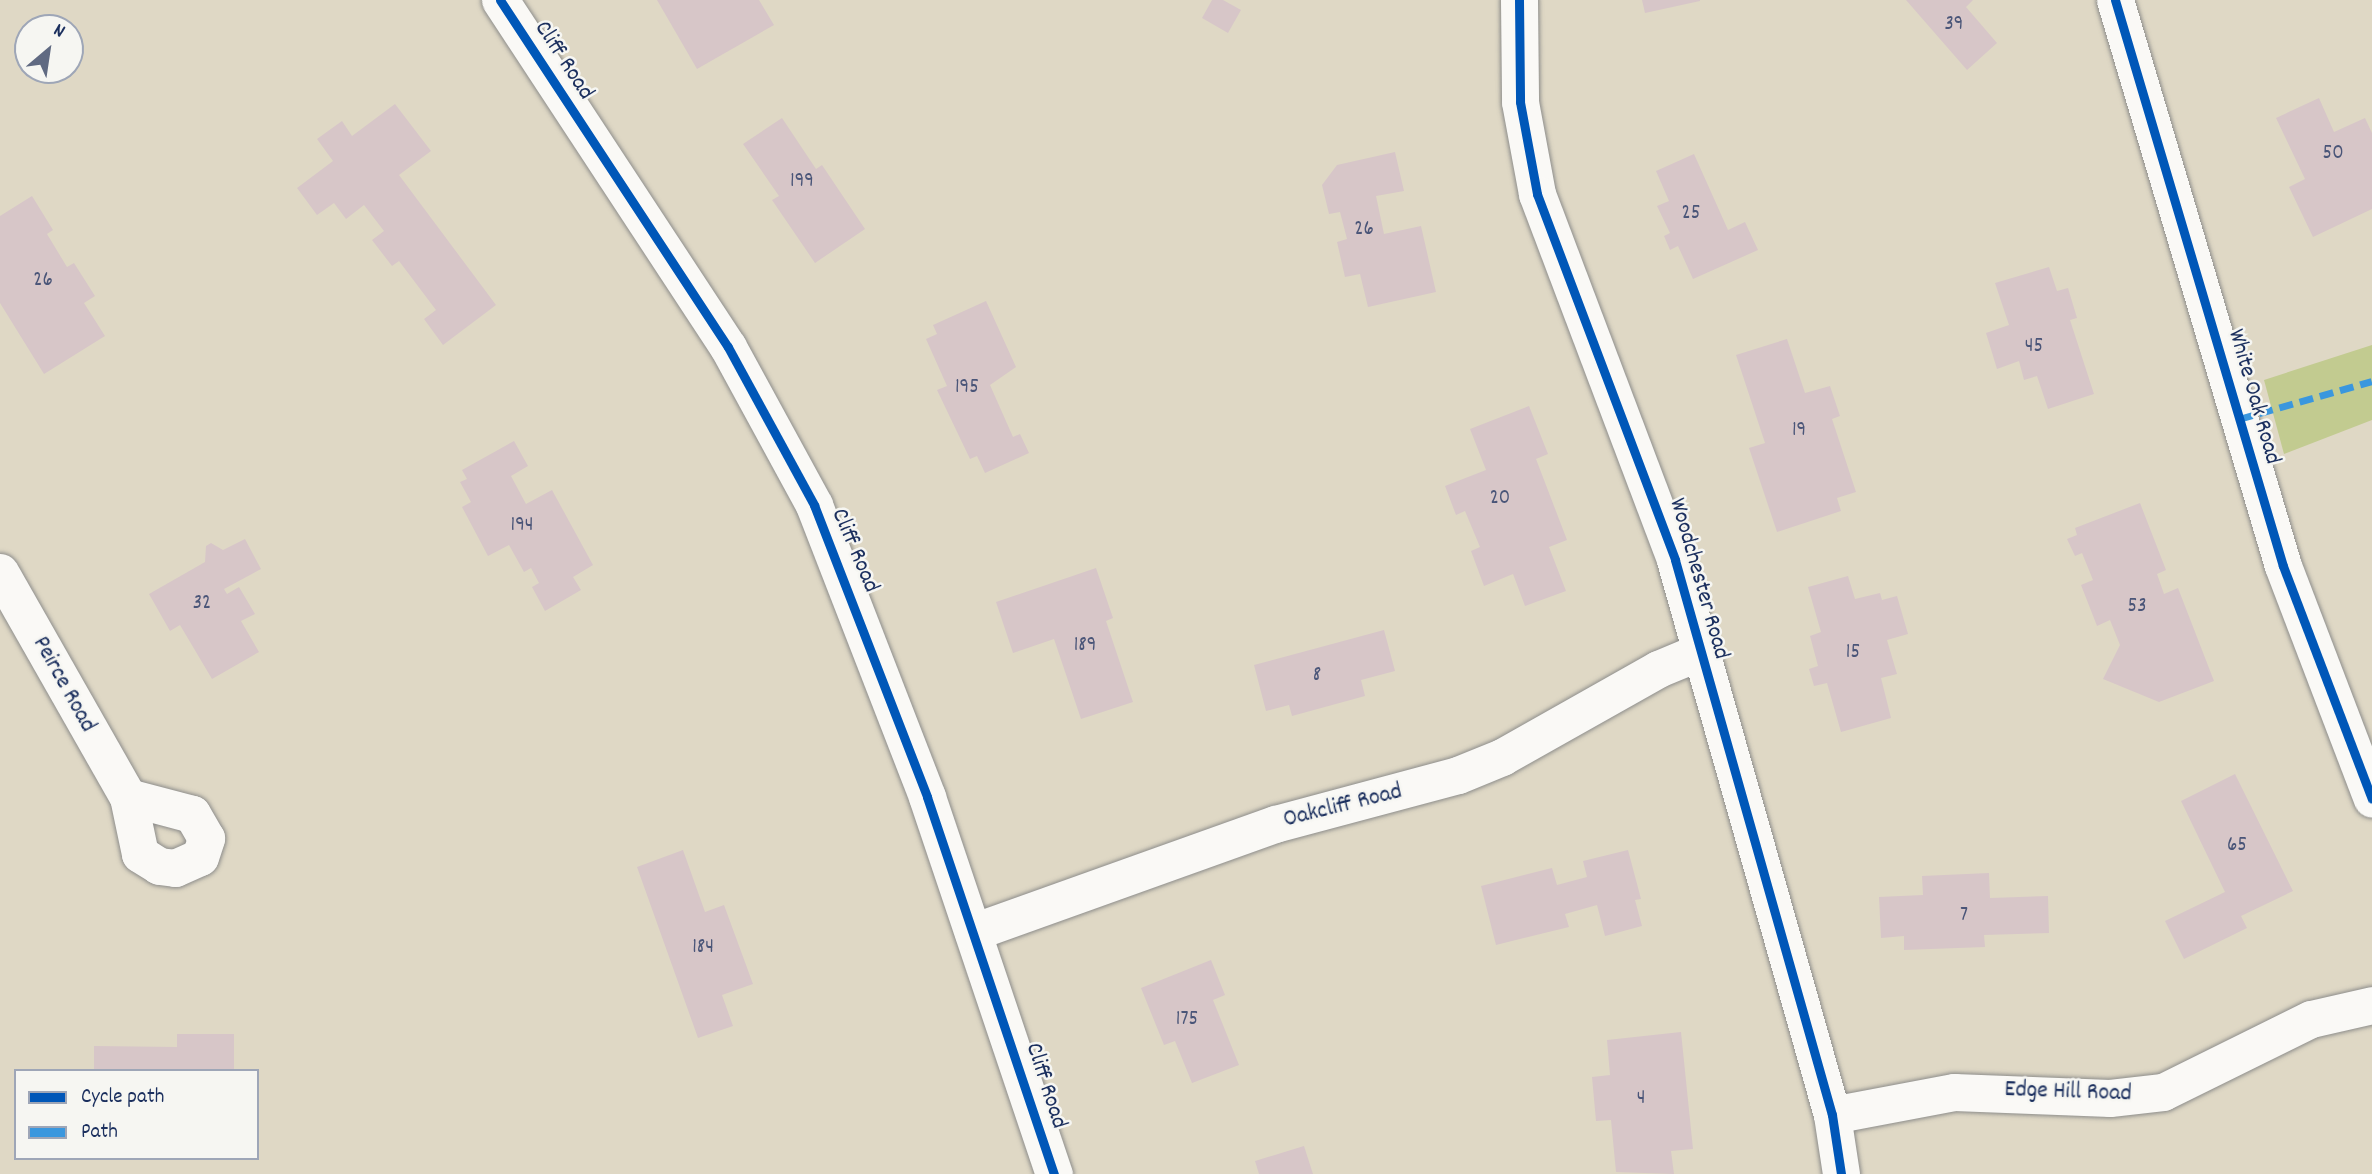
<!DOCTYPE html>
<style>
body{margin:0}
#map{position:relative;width:2372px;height:1174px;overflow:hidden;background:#dfd8c5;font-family:Dekko,sans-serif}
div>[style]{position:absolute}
.green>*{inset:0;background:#c2cb90}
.building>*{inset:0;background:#d7c6c8}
.roads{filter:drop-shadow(0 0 2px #8d8d8b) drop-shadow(0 0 2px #8d8d8b)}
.minor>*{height:37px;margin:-18.5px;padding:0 18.5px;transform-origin:18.5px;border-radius:18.5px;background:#faf9f6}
.quiet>*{height:7px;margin-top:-3.5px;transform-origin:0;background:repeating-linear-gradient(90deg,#3a97de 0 14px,transparent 0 21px)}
.cycleway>*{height:9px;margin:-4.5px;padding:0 4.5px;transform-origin:4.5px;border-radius:4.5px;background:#0057b8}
span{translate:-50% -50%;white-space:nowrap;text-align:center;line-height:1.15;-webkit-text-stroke:5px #f6f6f2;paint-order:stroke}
.number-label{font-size:21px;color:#4a5578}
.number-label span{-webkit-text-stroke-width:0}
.street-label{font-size:24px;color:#1b2f5e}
.legend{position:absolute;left:14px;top:1069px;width:245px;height:91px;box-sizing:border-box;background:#f6f6f2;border:2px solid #9ea6b7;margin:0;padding:9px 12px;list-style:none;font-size:21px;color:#1b2f5e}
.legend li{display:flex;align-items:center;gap:14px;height:35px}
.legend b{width:35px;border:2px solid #9ea6b7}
.north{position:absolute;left:14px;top:14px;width:70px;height:70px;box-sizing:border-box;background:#f6f6f2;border:2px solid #9ea6b7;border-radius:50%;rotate:29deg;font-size:19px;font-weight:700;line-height:28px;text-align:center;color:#1b2f5e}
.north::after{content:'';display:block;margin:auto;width:24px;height:32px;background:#606a82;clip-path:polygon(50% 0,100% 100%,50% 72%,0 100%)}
</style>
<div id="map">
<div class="green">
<i style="clip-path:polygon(2372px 345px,2372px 420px,2284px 454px,2264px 380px)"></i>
</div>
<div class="building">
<i style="clip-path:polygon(657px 0,759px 0,774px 25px,697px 69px)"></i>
<i style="clip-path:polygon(1212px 0,1223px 0,1241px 10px,1228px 33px,1202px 18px)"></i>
<i style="clip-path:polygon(1642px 0,1700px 0,1700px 1px,1645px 13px)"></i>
<i style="clip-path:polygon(1906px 0,1973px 0,1966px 7px,1997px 43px,1967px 70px)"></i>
<i style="clip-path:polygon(2319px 98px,2334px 132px,2365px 118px,2372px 133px,2372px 209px,2313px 237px,2289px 187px,2305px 179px,2276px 118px)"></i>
<i style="clip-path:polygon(395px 104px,431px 151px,399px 175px,496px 305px,443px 345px,424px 319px,436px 310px,399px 261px,392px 266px,372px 240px,384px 231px,364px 205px,346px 219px,334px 203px,317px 215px,297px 188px,333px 161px,317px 139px,342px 121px,352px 136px)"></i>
<i style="clip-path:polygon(782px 118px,816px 169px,822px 165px,865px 229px,815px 263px,772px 200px,779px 196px,743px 144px)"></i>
<i style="clip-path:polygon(1395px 152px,1404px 191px,1376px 196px,1384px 234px,1421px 226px,1436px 292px,1368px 307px,1360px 274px,1345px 277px,1337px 242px,1347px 239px,1340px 212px,1329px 214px,1322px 185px,1337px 165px)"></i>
<i style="clip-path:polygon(1694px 154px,1728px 230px,1745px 222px,1758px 250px,1693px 279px,1678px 246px,1670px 250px,1664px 236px,1670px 233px,1657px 206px,1669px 201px,1656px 171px)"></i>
<i style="clip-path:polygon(32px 196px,53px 230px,47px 234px,67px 267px,74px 263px,95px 296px,84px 303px,105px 336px,44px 374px,0 303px,0 216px)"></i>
<i style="clip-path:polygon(2049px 267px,2057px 291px,2068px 288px,2077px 318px,2070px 320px,2094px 394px,2048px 409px,2037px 376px,2024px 380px,2019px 361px,1997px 369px,1986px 333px,2009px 325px,1995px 283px)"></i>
<i style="clip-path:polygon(986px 301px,1016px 367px,990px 385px,1013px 437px,1020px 434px,1029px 453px,985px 473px,977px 456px,970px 459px,937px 390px,947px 386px,926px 339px,937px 334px,933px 325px)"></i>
<i style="clip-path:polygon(1787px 339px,1805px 393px,1830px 386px,1840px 416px,1832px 419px,1856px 492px,1837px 498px,1841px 511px,1777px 532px,1749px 448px,1765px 443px,1736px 355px)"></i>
<i style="clip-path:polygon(1529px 406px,1548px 454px,1536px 459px,1567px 540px,1549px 547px,1566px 591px,1525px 606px,1513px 574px,1484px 586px,1471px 551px,1480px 547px,1465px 511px,1456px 515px,1445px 486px,1486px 470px,1470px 429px)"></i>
<i style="clip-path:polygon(514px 441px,528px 466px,511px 476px,526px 504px,552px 490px,593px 565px,573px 577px,581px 590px,545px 611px,532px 587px,539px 583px,531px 568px,524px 572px,509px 545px,488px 556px,462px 507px,471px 502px,460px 482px,467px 479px,462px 470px)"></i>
<i style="clip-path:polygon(2140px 503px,2166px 570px,2157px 574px,2164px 594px,2178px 588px,2214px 681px,2159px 702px,2103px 679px,2120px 645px,2110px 620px,2097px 626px,2081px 585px,2093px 580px,2082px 553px,2075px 556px,2067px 539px,2077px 535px,2075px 528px)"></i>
<i style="clip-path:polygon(245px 539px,261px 569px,224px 589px,227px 594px,239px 587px,255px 614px,241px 621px,259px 652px,212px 679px,180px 625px,170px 631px,149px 594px,205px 562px,206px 546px,211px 543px,223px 550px)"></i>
<i style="clip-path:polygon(1096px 568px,1113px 618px,1106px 621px,1133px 702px,1081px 719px,1054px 639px,1013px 653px,996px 602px)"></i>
<i style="clip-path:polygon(1848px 576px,1855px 599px,1880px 593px,1882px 600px,1897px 596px,1908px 634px,1887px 640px,1897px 674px,1881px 678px,1891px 718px,1841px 732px,1827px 683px,1814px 686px,1809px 669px,1818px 666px,1810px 636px,1821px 632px,1808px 587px)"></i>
<i style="clip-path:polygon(1384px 630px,1395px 671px,1361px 680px,1365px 696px,1292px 716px,1289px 705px,1266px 711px,1254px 665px)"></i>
<i style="clip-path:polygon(2235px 774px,2293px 891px,2241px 916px,2247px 928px,2184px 959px,2165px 921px,2225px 892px,2181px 801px)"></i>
<i style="clip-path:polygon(683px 850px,705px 912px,724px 905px,753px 984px,722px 995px,733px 1026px,698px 1038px,637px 867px)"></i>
<i style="clip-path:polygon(1628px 850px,1641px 899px,1635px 900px,1642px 926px,1605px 936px,1597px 905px,1565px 914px,1569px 927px,1496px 945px,1481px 886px,1552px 868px,1557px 885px,1587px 877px,1583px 861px)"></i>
<i style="clip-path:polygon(1989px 873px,1990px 898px,2048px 896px,2049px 933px,1984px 935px,1985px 947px,1904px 950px,1904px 936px,1881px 938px,1879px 897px,1923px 895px,1922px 876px)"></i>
<i style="clip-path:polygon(1211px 960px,1225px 995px,1213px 1000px,1239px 1065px,1192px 1083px,1175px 1041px,1164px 1045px,1141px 988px)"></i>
<i style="clip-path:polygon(1681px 1032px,1693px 1149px,1671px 1151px,1674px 1174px,1616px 1172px,1611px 1120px,1596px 1121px,1592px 1077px,1610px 1075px,1607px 1040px)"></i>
<i style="clip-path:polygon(177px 1034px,234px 1034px,234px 1071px,94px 1071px,94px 1046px,177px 1047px)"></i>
<i style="clip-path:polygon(1304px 1146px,1313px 1174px,1259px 1174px,1255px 1161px)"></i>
</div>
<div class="roads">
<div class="minor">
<i style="left:500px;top:0;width:415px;rotate:56.7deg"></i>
<i style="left:728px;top:347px;width:180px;rotate:61.4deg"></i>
<i style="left:814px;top:505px;width:313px;rotate:68.8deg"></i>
<i style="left:927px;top:797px;width:398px;rotate:71.4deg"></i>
<i style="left:1519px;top:0;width:102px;rotate:89.4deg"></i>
<i style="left:1520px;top:102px;width:94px;rotate:79.5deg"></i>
<i style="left:1537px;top:194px;width:391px;rotate:69.3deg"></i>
<i style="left:1675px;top:560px;width:577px;rotate:74.2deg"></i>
<i style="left:1832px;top:1115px;width:60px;rotate:81.3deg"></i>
<i style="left:2115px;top:0;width:590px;rotate:73.47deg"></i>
<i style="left:2283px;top:566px;width:249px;rotate:69.1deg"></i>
<i style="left:0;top:572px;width:259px;rotate:60.4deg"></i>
<i style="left:128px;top:797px;width:58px;rotate:78.1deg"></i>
<i style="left:140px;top:854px;width:22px;rotate:32deg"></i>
<i style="left:159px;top:866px;width:16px;rotate:7deg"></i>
<i style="left:175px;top:868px;width:27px;rotate:-24deg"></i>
<i style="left:200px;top:857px;width:20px;rotate:-72deg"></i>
<i style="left:206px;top:838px;width:28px;rotate:-120deg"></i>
<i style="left:192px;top:814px;width:66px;rotate:-165.1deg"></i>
<i style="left:973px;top:932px;width:321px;rotate:-19.7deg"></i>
<i style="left:1275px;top:824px;width:189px;rotate:-15deg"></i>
<i style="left:1458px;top:775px;width:48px;rotate:-22.2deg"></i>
<i style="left:1502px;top:757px;width:179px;rotate:-29.4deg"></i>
<i style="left:1658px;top:669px;width:44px;rotate:-22.5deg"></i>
<i style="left:1832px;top:1115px;width:124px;rotate:-10.7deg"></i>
<i style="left:1954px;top:1092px;width:156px;rotate:2.2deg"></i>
<i style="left:2110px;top:1098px;width:53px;rotate:-6.5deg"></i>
<i style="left:2163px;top:1092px;width:165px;rotate:-26.3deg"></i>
<i style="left:2311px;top:1019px;width:63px;rotate:-12.9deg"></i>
</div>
</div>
<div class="quiet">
<i style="left:2239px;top:419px;width:138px;rotate:-15.9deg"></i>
</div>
<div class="cycleway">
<i style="left:500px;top:0;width:415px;rotate:56.7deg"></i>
<i style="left:728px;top:347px;width:180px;rotate:61.4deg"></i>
<i style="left:814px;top:505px;width:313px;rotate:68.8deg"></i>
<i style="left:927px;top:797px;width:398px;rotate:71.4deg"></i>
<i style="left:1519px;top:0;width:102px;rotate:89.4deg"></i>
<i style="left:1520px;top:102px;width:94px;rotate:79.5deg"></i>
<i style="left:1537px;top:194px;width:391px;rotate:69.3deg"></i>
<i style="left:1675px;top:560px;width:577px;rotate:74.2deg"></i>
<i style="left:1832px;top:1115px;width:60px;rotate:81.3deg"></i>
<i style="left:2115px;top:0;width:590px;rotate:73.47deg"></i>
<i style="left:2283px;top:566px;width:249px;rotate:69.1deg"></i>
</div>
<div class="number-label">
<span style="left:1954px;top:25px">39</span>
<span style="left:2333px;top:154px">50</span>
<span style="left:802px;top:182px">199</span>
<span style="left:1691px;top:214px">25</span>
<span style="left:1364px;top:230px">26</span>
<span style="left:43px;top:281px">26</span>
<span style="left:2034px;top:347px">45</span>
<span style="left:967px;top:388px">195</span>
<span style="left:1799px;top:431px">19</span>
<span style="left:1500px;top:499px">20</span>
<span style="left:522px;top:526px">194</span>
<span style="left:202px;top:604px">32</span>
<span style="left:2137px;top:607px">53</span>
<span style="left:1085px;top:646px">189</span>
<span style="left:1853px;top:653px">15</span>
<span style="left:1317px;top:676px">8</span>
<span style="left:2237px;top:846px">65</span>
<span style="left:1964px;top:916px">7</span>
<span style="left:703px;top:948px">184</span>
<span style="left:1187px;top:1020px">175</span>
<span style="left:1641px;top:1099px">4</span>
</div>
<div class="street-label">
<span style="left:563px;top:61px;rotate:57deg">Cliff Road</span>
<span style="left:2253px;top:397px;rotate:74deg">White Oak Road</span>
<span style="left:854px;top:551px;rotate:67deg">Cliff Road</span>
<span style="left:1698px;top:579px;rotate:74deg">Woodchester Road</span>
<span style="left:63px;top:685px;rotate:61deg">Peirce Road</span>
<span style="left:1343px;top:807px;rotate:-14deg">Oakcliff Road</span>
<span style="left:1045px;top:1086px;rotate:72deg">Cliff Road</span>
<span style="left:2068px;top:1093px;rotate:2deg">Edge Hill Road</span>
</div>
<ul class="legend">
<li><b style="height:9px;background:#0057b8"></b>Cycle path</li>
<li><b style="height:9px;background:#3a97de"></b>Path</li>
</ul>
<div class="north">N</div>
</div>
